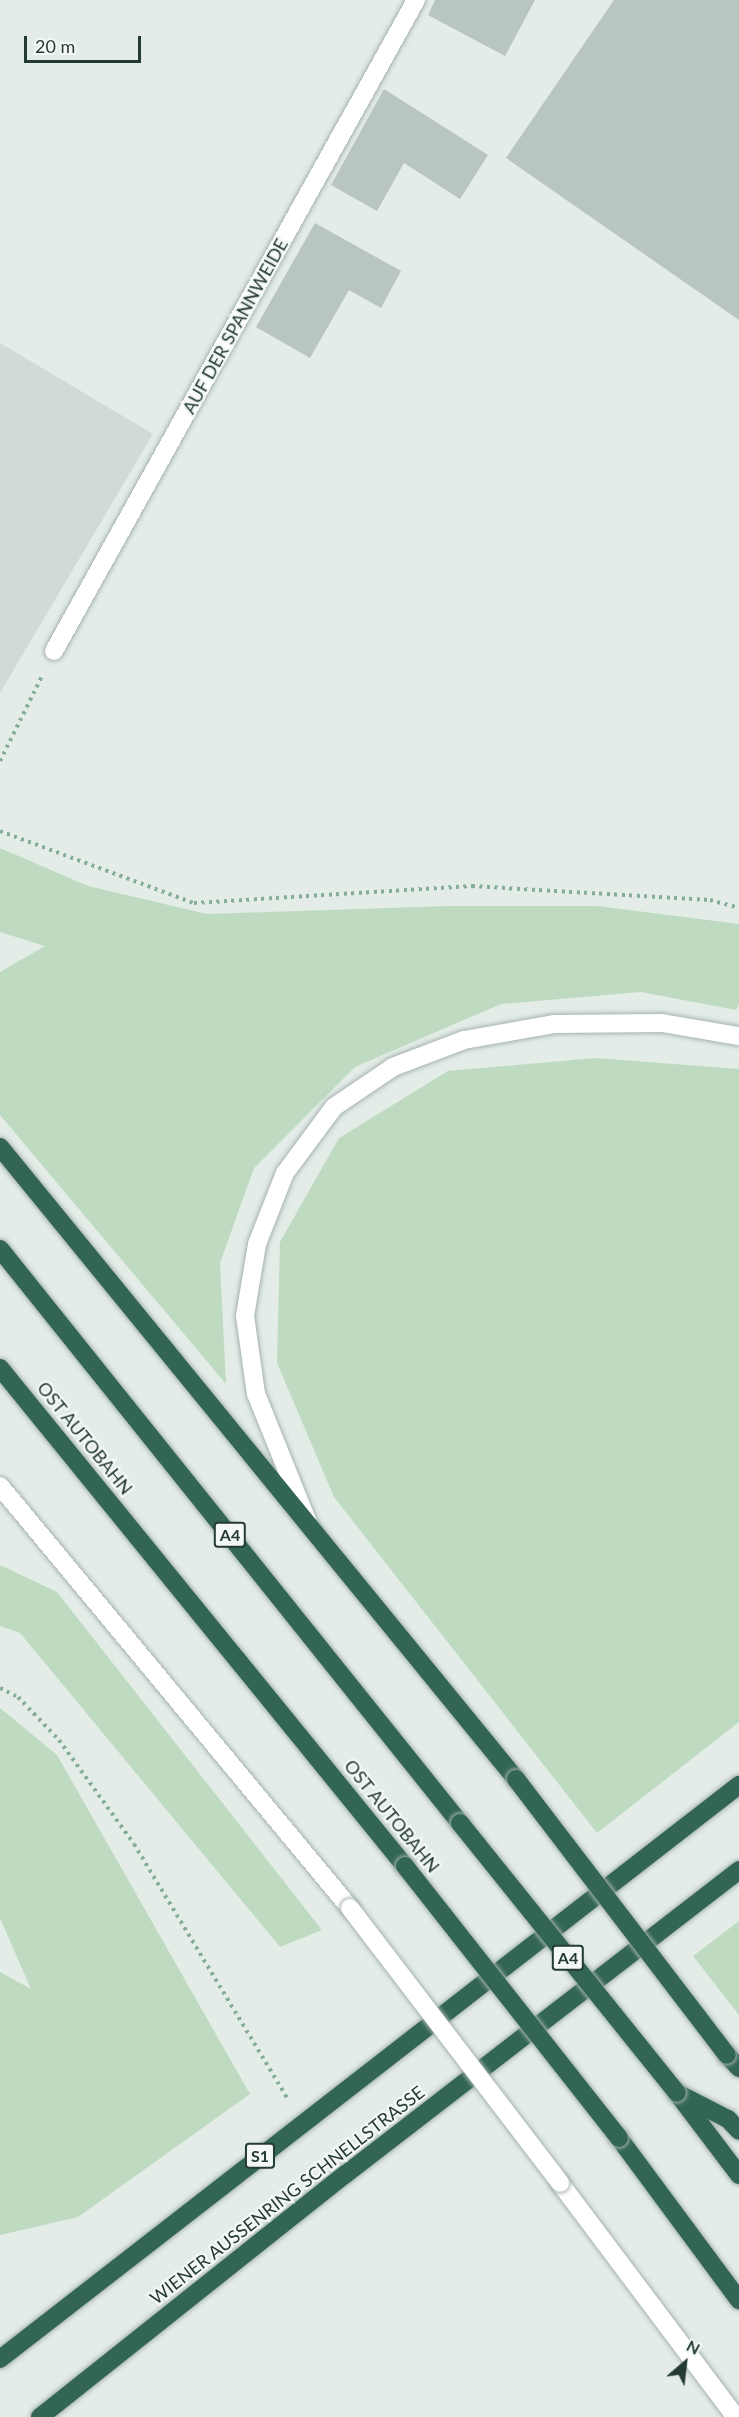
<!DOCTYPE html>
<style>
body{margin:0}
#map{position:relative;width:739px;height:2417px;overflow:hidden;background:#e3ece7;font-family:Lato,sans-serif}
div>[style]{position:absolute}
.built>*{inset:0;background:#d1dbd5}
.green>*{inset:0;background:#bedbc2}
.building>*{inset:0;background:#b8c6bf}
.path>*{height:4px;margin-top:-2px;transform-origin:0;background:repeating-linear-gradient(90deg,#86ad9c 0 3px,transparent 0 7.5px)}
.roads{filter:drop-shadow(0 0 2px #a6b3ad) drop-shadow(0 0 2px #a6b3ad)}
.minor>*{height:18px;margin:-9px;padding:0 9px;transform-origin:9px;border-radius:9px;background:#fff}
.highway>*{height:18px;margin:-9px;padding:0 9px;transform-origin:9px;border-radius:9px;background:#326555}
.bridges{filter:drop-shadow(0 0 2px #a6b3ad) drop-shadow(0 0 2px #a6b3ad)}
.minor-bridge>*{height:18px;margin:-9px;padding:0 9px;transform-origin:9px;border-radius:9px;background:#fff}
.highway-bridge>*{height:18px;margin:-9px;padding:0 9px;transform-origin:9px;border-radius:9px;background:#326555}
span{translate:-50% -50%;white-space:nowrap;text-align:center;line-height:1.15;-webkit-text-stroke:4.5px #f3f8f5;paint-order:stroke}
.shield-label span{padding:2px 4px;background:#f3f8f5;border:2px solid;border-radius:4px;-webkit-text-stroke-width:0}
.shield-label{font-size:16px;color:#243b32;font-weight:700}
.street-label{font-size:18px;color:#243b32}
.north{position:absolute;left:655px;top:2333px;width:60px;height:60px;-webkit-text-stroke:4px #f3f8f5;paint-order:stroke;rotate:28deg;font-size:16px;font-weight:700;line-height:24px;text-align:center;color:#243b32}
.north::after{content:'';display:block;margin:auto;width:21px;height:27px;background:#243b32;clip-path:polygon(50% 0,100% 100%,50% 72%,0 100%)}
.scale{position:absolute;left:24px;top:36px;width:117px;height:27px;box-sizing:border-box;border:3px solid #243b32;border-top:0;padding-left:8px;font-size:18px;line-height:21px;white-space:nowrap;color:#243b32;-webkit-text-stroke:4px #f3f8f5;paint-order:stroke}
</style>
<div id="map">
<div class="built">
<i style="clip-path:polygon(0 343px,153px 434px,0 693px)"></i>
</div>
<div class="green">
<i style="clip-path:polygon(0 848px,88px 886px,207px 914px,447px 906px,598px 906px,739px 924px,739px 1004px,736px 1010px,641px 992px,501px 1004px,355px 1067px,254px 1168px,220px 1263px,226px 1384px,0 1115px,0 972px,45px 946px,0 932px)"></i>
<i style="clip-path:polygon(596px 1058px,739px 1069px,739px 1722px,597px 1833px,334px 1497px,277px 1363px,280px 1242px,339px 1138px,448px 1071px)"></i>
<i style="clip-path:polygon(0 1565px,57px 1592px,322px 1930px,280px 1947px,20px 1633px,0 1626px)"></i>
<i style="clip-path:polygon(0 1708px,57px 1755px,250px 2094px,78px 2217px,0 2235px,0 1972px,31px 1989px,0 1918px)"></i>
<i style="clip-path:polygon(739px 1921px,739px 2015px,693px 1956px)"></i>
</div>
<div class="building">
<i style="clip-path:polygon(435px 0,535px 0,505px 56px,428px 15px)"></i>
<i style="clip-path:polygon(614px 0,739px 0,739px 320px,506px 158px)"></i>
<i style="clip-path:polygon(384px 89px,488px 155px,460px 199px,404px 163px,377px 211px,331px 185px)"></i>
<i style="clip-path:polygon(315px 223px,401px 271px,381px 308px,349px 290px,310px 358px,256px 327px)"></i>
</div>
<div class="path">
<i style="left:0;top:761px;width:95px;rotate:-63.7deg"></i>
<i style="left:0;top:831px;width:207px;rotate:20.4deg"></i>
<i style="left:194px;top:903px;width:279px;rotate:-3.5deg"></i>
<i style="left:472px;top:886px;width:238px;rotate:3.4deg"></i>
<i style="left:710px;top:900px;width:30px;rotate:15deg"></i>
<i style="left:0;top:1688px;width:20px;rotate:27deg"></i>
<i style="left:18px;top:1697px;width:59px;rotate:46.4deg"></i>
<i style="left:59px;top:1740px;width:128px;rotate:54.2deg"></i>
<i style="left:134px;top:1844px;width:298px;rotate:58.9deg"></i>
</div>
<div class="roads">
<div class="minor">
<i style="left:54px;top:651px;width:745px;rotate:-60.92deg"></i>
<i style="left:0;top:1486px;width:548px;rotate:50.33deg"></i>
<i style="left:307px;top:1520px;width:136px;rotate:-112deg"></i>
<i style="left:256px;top:1394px;width:79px;rotate:-98deg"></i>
<i style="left:245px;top:1316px;width:73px;rotate:-80.5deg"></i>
<i style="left:257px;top:1244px;width:76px;rotate:-68.5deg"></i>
<i style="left:285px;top:1173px;width:82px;rotate:-53.4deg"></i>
<i style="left:334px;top:1107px;width:71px;rotate:-34.1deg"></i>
<i style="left:393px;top:1067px;width:76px;rotate:-20.8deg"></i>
<i style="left:464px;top:1040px;width:91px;rotate:-10.1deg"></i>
<i style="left:554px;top:1024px;width:108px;rotate:-0.5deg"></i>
<i style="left:662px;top:1023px;width:78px;rotate:9.6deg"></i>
<i style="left:560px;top:2183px;width:293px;rotate:53.1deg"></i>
</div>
<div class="highway">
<i style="left:0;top:1147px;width:816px;rotate:50.77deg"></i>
<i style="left:0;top:1249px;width:736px;rotate:51.29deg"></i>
<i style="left:0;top:1368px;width:642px;rotate:50.88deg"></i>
<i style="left:727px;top:2055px;width:18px;rotate:47deg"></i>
<i style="left:677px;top:2093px;width:103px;rotate:52.9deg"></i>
<i style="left:681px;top:2095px;width:53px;rotate:27.1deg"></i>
<i style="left:728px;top:2119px;width:16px;rotate:47deg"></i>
<i style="left:619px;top:2138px;width:202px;rotate:53.5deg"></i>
<i style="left:0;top:2359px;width:936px;rotate:-37.84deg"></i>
<i style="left:40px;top:2417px;width:391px;rotate:-38.5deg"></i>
<i style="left:346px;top:2174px;width:497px;rotate:-37.7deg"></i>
</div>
</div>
<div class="bridges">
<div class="minor-bridge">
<i style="left:350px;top:1908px;width:346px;rotate:52.6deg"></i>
</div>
<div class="highway-bridge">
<i style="left:516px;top:1779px;width:347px;rotate:52.6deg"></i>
<i style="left:460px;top:1823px;width:346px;rotate:51.2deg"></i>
<i style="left:405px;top:1866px;width:346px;rotate:51.8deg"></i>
</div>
</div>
<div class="shield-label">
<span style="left:230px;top:1535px">A4</span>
<span style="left:568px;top:1958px">A4</span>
<span style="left:260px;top:2156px">S1</span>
</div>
<div class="street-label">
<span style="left:235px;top:326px;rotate:-61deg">AUF DER SPANNWEIDE</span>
<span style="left:85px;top:1438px;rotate:51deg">OST AUTOBAHN</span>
<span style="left:392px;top:1816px;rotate:51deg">OST AUTOBAHN</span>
<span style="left:287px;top:2195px;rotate:-38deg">WIENER AUSSENRING SCHNELLSTRASSE</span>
</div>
<div class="north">N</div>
<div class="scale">20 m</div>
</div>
